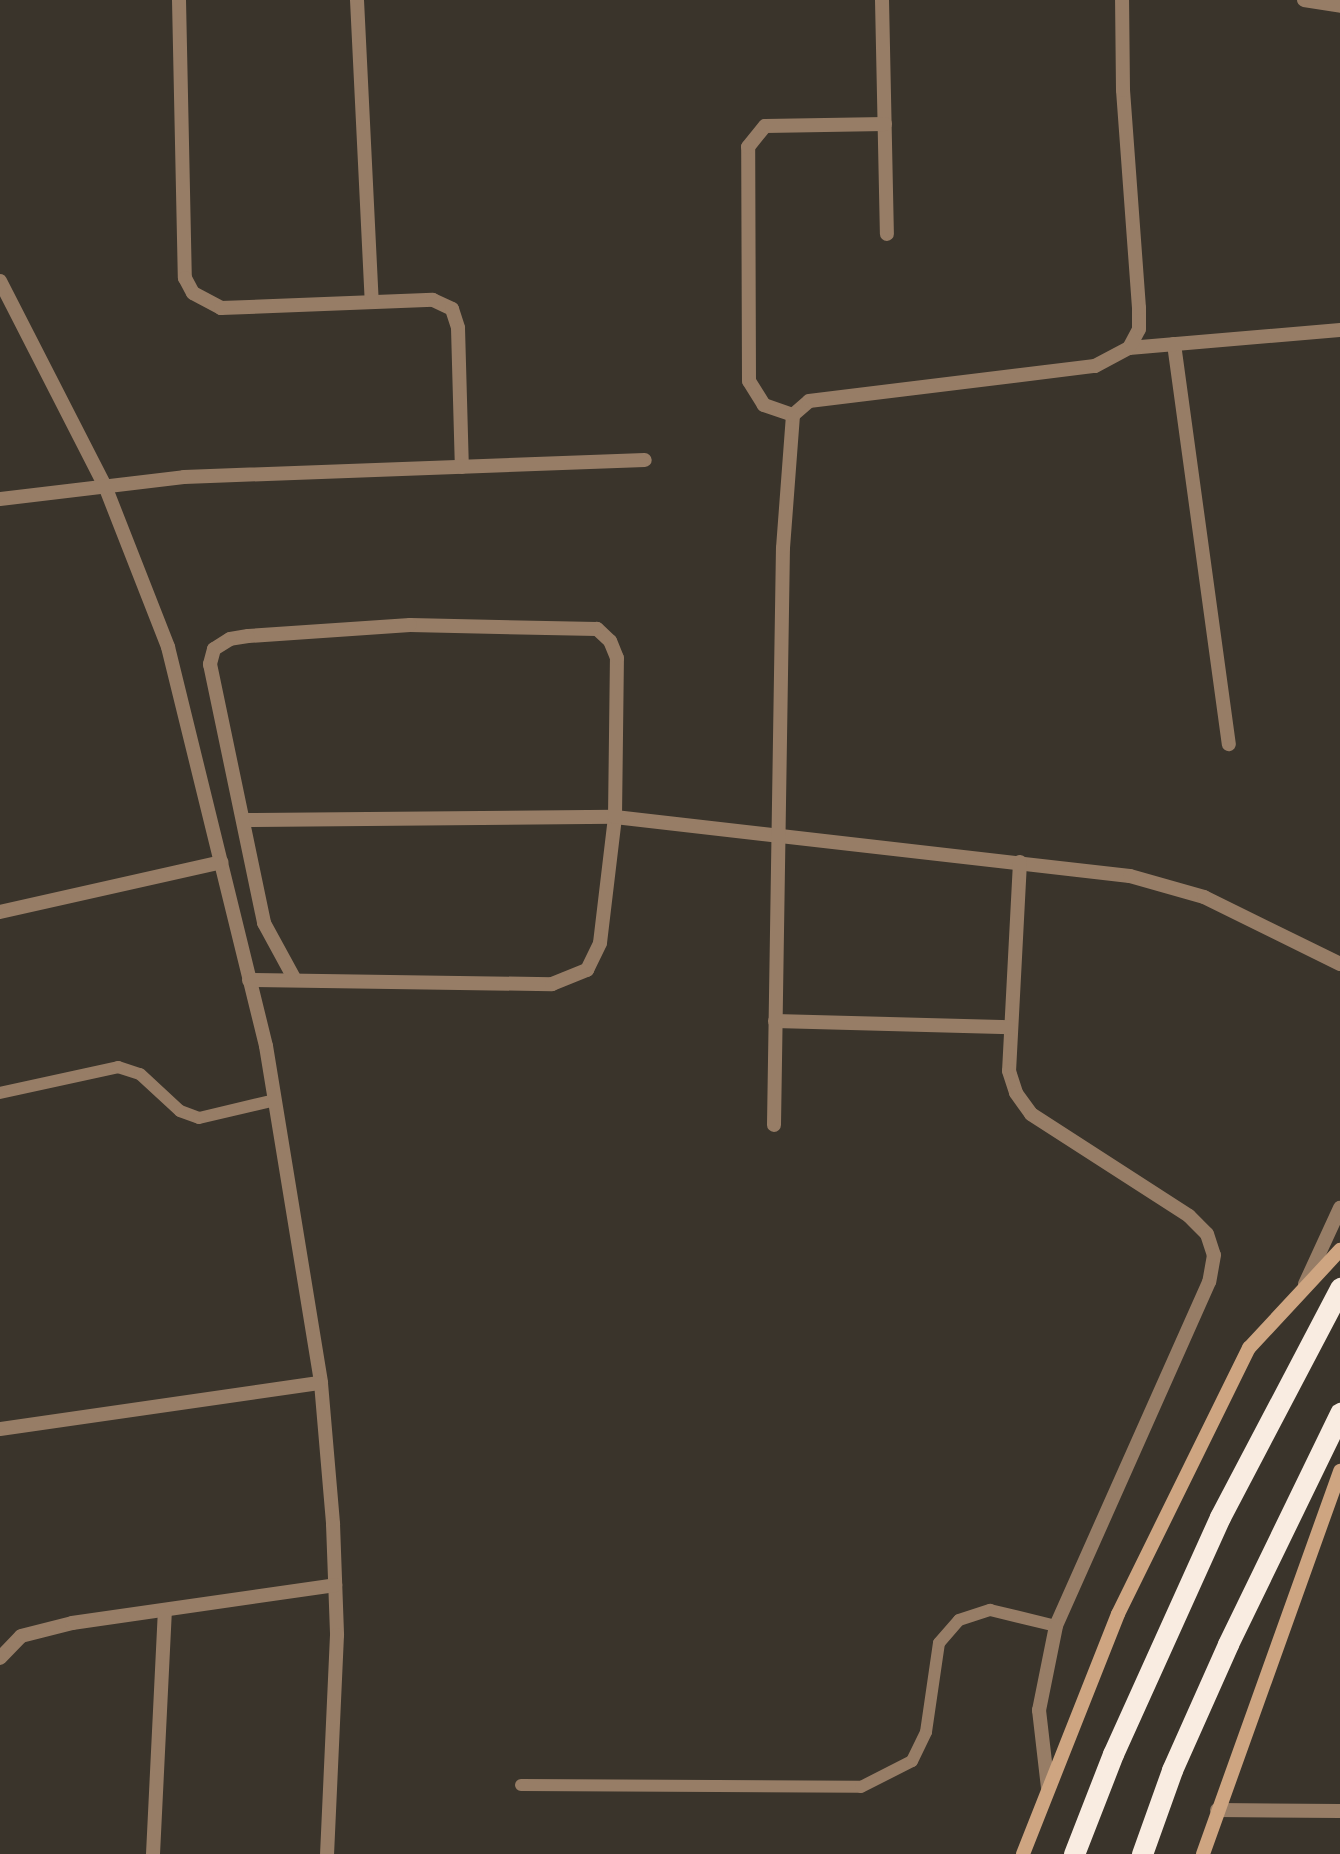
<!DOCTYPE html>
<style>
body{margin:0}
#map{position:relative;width:1340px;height:1854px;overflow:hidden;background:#3a342b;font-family:"Roboto Condensed",sans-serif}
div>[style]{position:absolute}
.lane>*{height:12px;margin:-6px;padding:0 6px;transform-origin:6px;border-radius:6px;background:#977d66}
.street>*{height:14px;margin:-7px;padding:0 7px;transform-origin:7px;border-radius:7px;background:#977d66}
.secondary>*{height:14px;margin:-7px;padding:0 7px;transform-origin:7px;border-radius:7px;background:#cea581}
.highway>*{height:21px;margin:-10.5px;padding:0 10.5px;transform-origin:10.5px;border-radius:10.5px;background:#f9ece1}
span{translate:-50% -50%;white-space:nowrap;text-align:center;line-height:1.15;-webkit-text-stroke:6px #2f2a21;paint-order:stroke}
</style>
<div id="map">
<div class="lane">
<i style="left:0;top:1093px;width:121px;rotate:-12.4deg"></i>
<i style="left:118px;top:1067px;width:23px;rotate:18deg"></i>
<i style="left:140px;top:1074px;width:54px;rotate:42.8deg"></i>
<i style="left:180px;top:1111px;width:20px;rotate:20deg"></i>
<i style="left:199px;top:1118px;width:78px;rotate:-13.3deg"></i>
<i style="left:521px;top:1785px;width:340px;rotate:0.3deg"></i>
<i style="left:861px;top:1787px;width:57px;rotate:-27deg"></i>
<i style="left:912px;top:1761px;width:32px;rotate:-64deg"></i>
<i style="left:926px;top:1732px;width:90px;rotate:-81.7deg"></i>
<i style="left:939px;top:1643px;width:30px;rotate:-49deg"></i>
<i style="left:959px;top:1620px;width:33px;rotate:-18deg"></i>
<i style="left:990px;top:1610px;width:68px;rotate:13.6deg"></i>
</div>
<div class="street">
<i style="left:179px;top:0;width:278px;rotate:88.8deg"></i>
<i style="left:185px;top:278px;width:17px;rotate:62deg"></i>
<i style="left:193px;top:293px;width:32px;rotate:28deg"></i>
<i style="left:221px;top:308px;width:212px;rotate:-2.2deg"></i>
<i style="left:433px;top:300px;width:21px;rotate:25deg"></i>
<i style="left:452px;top:309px;width:20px;rotate:72deg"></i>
<i style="left:458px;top:328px;width:139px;rotate:88.4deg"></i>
<i style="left:357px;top:0;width:302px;rotate:87.2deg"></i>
<i style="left:882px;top:0;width:234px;rotate:88.8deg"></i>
<i style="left:1304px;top:0;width:36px;rotate:9deg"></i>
<i style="left:0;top:281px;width:230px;rotate:62.9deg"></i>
<i style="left:105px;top:486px;width:173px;rotate:68.6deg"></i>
<i style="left:168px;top:647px;width:411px;rotate:76.2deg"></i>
<i style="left:266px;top:1046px;width:341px;rotate:80.7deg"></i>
<i style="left:321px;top:1383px;width:142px;rotate:85.1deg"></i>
<i style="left:333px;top:1524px;width:111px;rotate:87.9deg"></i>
<i style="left:337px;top:1635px;width:219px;rotate:92.6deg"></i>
<i style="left:1174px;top:344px;width:404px;rotate:82.2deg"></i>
<i style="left:1129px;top:348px;width:212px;rotate:-4.9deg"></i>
<i style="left:793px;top:415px;width:31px;rotate:-161deg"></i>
<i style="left:764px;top:405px;width:28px;rotate:-122deg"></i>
<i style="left:749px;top:381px;width:234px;rotate:-90.2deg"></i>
<i style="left:748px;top:147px;width:27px;rotate:-51deg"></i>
<i style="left:765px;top:126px;width:120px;rotate:-1deg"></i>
<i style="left:0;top:499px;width:185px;rotate:-6.8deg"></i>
<i style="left:184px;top:477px;width:461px;rotate:-2.1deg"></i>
<i style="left:244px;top:820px;width:371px;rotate:-0.5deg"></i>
<i style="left:615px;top:817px;width:518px;rotate:6.54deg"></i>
<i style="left:1130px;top:876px;width:77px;rotate:15.8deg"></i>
<i style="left:1204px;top:897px;width:152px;rotate:26.2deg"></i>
<i style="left:1020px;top:862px;width:209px;rotate:93deg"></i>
<i style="left:1009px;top:1071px;width:23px;rotate:72deg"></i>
<i style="left:1016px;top:1093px;width:26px;rotate:54deg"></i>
<i style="left:1031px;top:1114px;width:188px;rotate:32.8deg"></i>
<i style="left:1189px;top:1216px;width:25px;rotate:45deg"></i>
<i style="left:1207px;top:1234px;width:22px;rotate:72deg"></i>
<i style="left:1214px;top:1255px;width:27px;rotate:100deg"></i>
<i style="left:1209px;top:1282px;width:376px;rotate:114deg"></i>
<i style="left:1056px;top:1626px;width:86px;rotate:101.4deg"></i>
<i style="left:1039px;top:1710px;width:79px;rotate:83.4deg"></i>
<i style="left:0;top:912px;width:227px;rotate:-12.7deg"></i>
<i style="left:249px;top:980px;width:303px;rotate:0.8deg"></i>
<i style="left:552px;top:984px;width:38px;rotate:-22deg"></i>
<i style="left:587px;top:970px;width:30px;rotate:-64deg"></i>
<i style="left:600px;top:943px;width:127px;rotate:-83.2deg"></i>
<i style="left:615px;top:817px;width:159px;rotate:-89.3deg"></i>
<i style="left:617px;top:658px;width:18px;rotate:-112deg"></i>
<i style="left:610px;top:641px;width:18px;rotate:-137deg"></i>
<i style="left:597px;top:629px;width:187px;rotate:-178.8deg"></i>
<i style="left:410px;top:625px;width:162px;rotate:176.1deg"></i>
<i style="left:248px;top:636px;width:18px;rotate:171deg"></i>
<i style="left:230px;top:639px;width:19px;rotate:148deg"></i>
<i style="left:214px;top:649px;width:16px;rotate:105deg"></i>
<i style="left:210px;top:664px;width:265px;rotate:78.2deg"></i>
<i style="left:264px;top:923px;width:63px;rotate:61.4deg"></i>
<i style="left:775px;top:1021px;width:236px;rotate:1.5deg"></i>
<i style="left:774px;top:1125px;width:577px;rotate:-89.11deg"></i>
<i style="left:783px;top:548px;width:133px;rotate:-85.7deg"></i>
<i style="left:793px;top:415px;width:21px;rotate:-41deg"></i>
<i style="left:809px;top:401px;width:288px;rotate:-7deg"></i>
<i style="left:1095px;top:366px;width:38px;rotate:-28deg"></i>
<i style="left:1129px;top:348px;width:21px;rotate:-62deg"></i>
<i style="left:1139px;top:329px;width:21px;rotate:-90deg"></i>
<i style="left:1139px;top:308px;width:219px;rotate:-94.2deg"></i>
<i style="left:1123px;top:90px;width:90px;rotate:-90.6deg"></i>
<i style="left:1305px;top:1284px;width:84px;rotate:-65.3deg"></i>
<i style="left:0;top:1429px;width:324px;rotate:-8.2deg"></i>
<i style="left:0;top:1658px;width:30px;rotate:-46deg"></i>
<i style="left:21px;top:1636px;width:53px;rotate:-14.3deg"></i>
<i style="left:72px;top:1623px;width:266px;rotate:-8.2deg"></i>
<i style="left:1217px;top:1810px;width:123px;rotate:0.5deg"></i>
<i style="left:153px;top:1854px;width:244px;rotate:-87.2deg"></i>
</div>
<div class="secondary">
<i style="left:1023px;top:1854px;width:258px;rotate:-68.4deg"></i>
<i style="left:1118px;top:1614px;width:297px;rotate:-63.8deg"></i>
<i style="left:1249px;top:1348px;width:134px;rotate:-47.1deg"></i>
<i style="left:1203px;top:1854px;width:407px;rotate:-70.3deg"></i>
</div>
<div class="highway">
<i style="left:1074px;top:1854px;width:107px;rotate:-68.7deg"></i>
<i style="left:1113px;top:1754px;width:260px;rotate:-65.7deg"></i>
<i style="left:1220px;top:1517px;width:259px;rotate:-62.3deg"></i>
<i style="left:1142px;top:1854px;width:89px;rotate:-70.3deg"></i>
<i style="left:1172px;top:1770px;width:138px;rotate:-66deg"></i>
<i style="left:1228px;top:1644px;width:257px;rotate:-64.1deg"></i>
</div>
</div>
